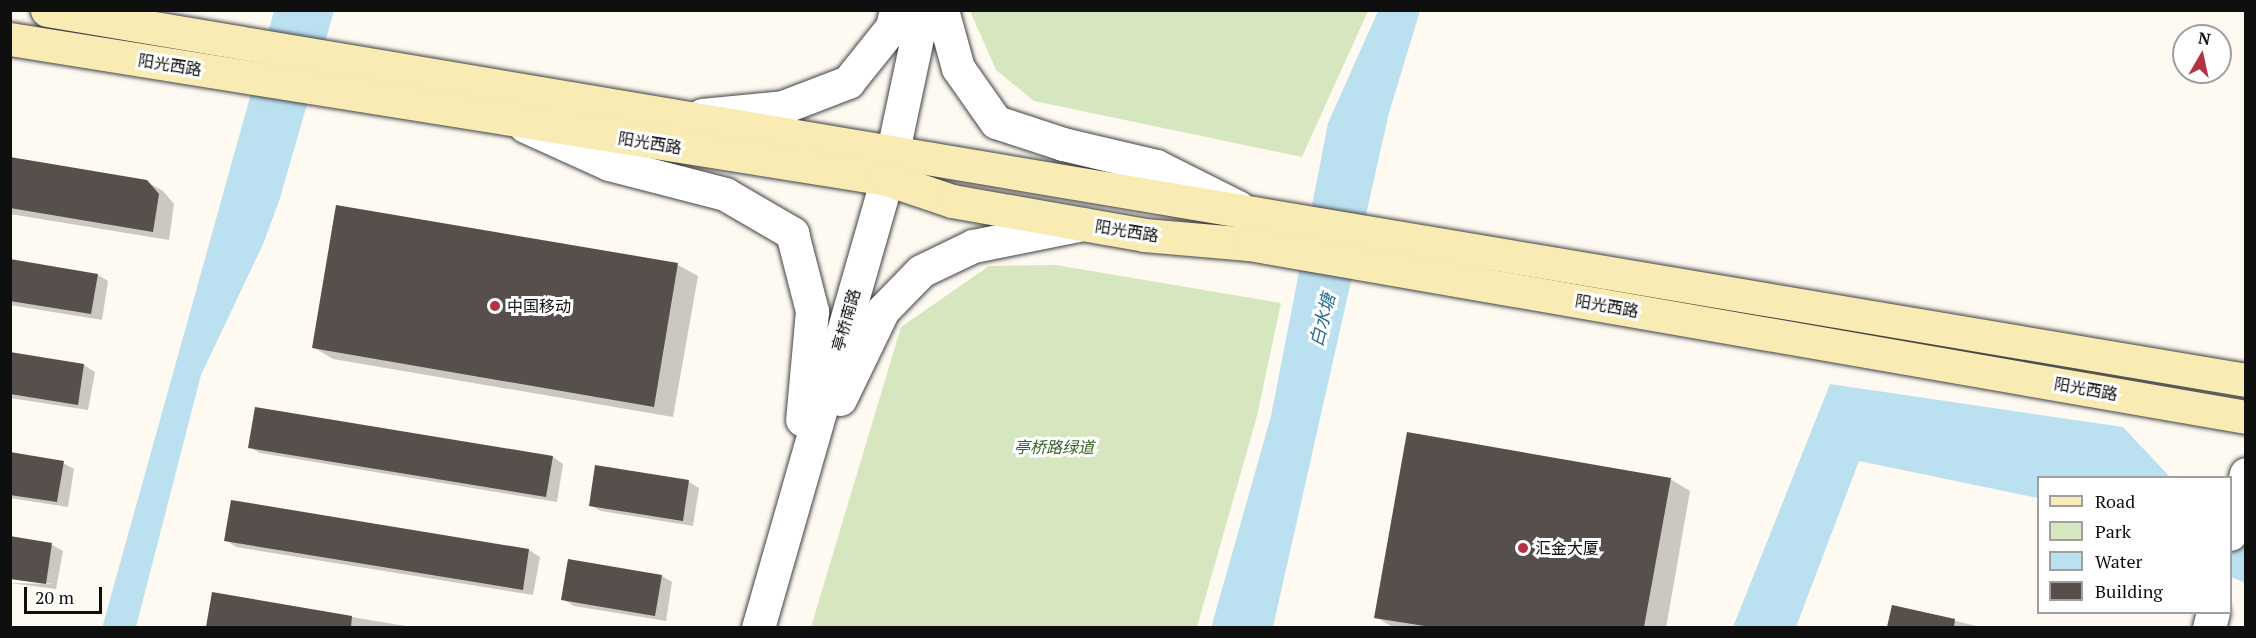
<!DOCTYPE html>
<meta charset="utf-8">
<style>
body{margin:0}
#map{position:relative;width:2256px;height:638px;overflow:hidden;background:#fefaf2;font-family:"PT Serif","Noto Sans SC",serif}
div>[style]{position:absolute}
.green>*{inset:0;background:#d6e6be}
.water>*{inset:0;background:#bbe1f1}
.shadow>*{inset:0;background:#0003}
.building>*{inset:0;background:#564f4c}
.roads{filter:drop-shadow(0 0 2px #424242) drop-shadow(0 0 2px #424242)}
.tertiary>*{height:33px;margin:-16.5px;padding:0 16.5px;transform-origin:16.5px;border-radius:16.5px;background:#fff}
.secondary>*{height:33px;margin:-16.5px;padding:0 16.5px;transform-origin:16.5px;border-radius:16.5px;background:#f8ebb3}
.dots>*{width:16px;height:16px;translate:-50% -50%;box-sizing:border-box;border:3px solid #fff;border-radius:50%}
span{translate:-50% -50%;white-space:nowrap;text-align:center;line-height:1.15;-webkit-text-stroke:6px #fff;paint-order:stroke}
.street-label{font-size:16px;color:#0f0f0f}
.poi-label{font-size:16px;color:#0f0f0f}
.left{translate:0 -50%;text-align:left}
.park-label{font-size:16px;color:#366124;font-style:italic}
.water-label{font-size:18px;color:#236c96;font-style:italic}
.frame{position:absolute;inset:0;border:12px solid #0f0f0f;pointer-events:none}
.legend{position:absolute;left:2037px;top:476px;width:195px;height:138px;box-sizing:border-box;background:#fff;border:2px solid #9f9f9f;margin:0;padding:8px 10px;list-style:none;font-size:18px;color:#0f0f0f}
.legend li{display:flex;align-items:center;gap:12px;height:30px}
.legend b{width:30px;border:2px solid #9f9f9f}
.north{position:absolute;left:2172px;top:24px;width:60px;height:60px;box-sizing:border-box;background:#fff;border:2px solid #9f9f9f;border-radius:50%;rotate:9deg;font-size:16px;font-weight:700;line-height:24px;text-align:center;color:#0f0f0f}
.north::after{content:'';display:block;margin:auto;width:21px;height:27px;background:#b33343;clip-path:polygon(50% 0,100% 100%,50% 72%,0 100%)}
.scale{position:absolute;left:24px;top:587px;width:78px;height:27px;box-sizing:border-box;border:3px solid #0f0f0f;border-top:0;padding-left:8px;font-size:18px;line-height:21px;white-space:nowrap;color:#0f0f0f;-webkit-text-stroke:4px #fff;paint-order:stroke}
</style>
<div id="map">
<div class="green">
<i style="clip-path:polygon(970px 11px,970px 10px,1368px 11px,1302px 157px,1034px 101px,996px 70px)"></i>
<i style="clip-path:polygon(1056px 265px,1281px 303px,1257px 416px,1197px 627px,811px 627px,901px 327px,989px 266px)"></i>
</div>
<div class="water">
<i style="clip-path:polygon(274px 11px,334px 11px,280px 198px,264px 242px,201px 375px,136px 627px,102px 628px)"></i>
<i style="clip-path:polygon(1378px 11px,1420px 11px,1389px 113px,1273px 627px,1211px 628px,1271px 416px,1328px 123px)"></i>
<i style="clip-path:polygon(1830px 384px,2123px 427px,2170px 477px,2038px 478px,2038px 498px,1859px 461px,1796px 627px,1733px 627px)"></i>
<i style="clip-path:polygon(2230px 514px,2245px 519px,2245px 583px,2231px 577px)"></i>
</div>
<div class="shadow">
<i style="clip-path:polygon(10px 158px,147px 182px,163px 191px,174px 204px,169px 240px,10px 214px)"></i>
<i style="clip-path:polygon(337px 207px,678px 265px,698px 276px,673px 417px,333px 359px,313px 347px)"></i>
<i style="clip-path:polygon(10px 261px,98px 275px,108px 281px,102px 320px,10px 305px)"></i>
<i style="clip-path:polygon(10px 353px,84px 365px,95px 372px,88px 410px,10px 398px)"></i>
<i style="clip-path:polygon(249px 447px,553px 457px,563px 464px,557px 502px,260px 453px)"></i>
<i style="clip-path:polygon(10px 454px,63px 463px,74px 469px,68px 507px,10px 498px)"></i>
<i style="clip-path:polygon(1670px 479px,1690px 491px,1666px 628px,1394px 628px,1376px 617px)"></i>
<i style="clip-path:polygon(689px 482px,699px 488px,693px 526px,601px 511px,590px 505px)"></i>
<i style="clip-path:polygon(232px 502px,529px 550px,540px 557px,533px 595px,236px 547px,226px 540px)"></i>
<i style="clip-path:polygon(10px 539px,52px 545px,63px 551px,56px 589px,10px 583px,53px 584px,10px 578px)"></i>
<i style="clip-path:polygon(662px 576px,672px 582px,666px 621px,574px 606px,563px 599px)"></i>
<i style="clip-path:polygon(213px 594px,418px 628px,207px 628px)"></i>
<i style="clip-path:polygon(1893px 606px,1985px 628px,1888px 628px)"></i>
</div>
<div class="building">
<i style="clip-path:polygon(10px 157px,147px 180px,159px 194px,153px 232px,10px 208px)"></i>
<i style="clip-path:polygon(336px 205px,678px 263px,654px 407px,312px 348px)"></i>
<i style="clip-path:polygon(10px 259px,98px 274px,91px 314px,10px 301px)"></i>
<i style="clip-path:polygon(10px 352px,84px 364px,78px 405px,10px 394px)"></i>
<i style="clip-path:polygon(255px 407px,553px 456px,546px 497px,248px 448px)"></i>
<i style="clip-path:polygon(1407px 432px,1671px 478px,1644px 627px,1431px 627px,1374px 618px)"></i>
<i style="clip-path:polygon(10px 452px,64px 461px,57px 502px,10px 495px)"></i>
<i style="clip-path:polygon(595px 465px,689px 480px,683px 521px,589px 506px)"></i>
<i style="clip-path:polygon(231px 500px,529px 549px,523px 590px,224px 541px)"></i>
<i style="clip-path:polygon(10px 536px,52px 543px,46px 584px,10px 579px)"></i>
<i style="clip-path:polygon(568px 559px,662px 575px,655px 616px,561px 600px)"></i>
<i style="clip-path:polygon(212px 592px,352px 616px,351px 627px,206px 627px)"></i>
<i style="clip-path:polygon(1892px 605px,1955px 619px,1954px 627px,1887px 627px)"></i>
</div>
<div class="roads">
<div class="tertiary">
<i style="left:942px;top:10px;width:60px;rotate:74.6deg"></i>
<i style="left:958px;top:68px;width:66px;rotate:54.9deg"></i>
<i style="left:996px;top:122px;width:71px;rotate:18.2deg"></i>
<i style="left:1063px;top:144px;width:96px;rotate:13.3deg"></i>
<i style="left:1156px;top:166px;width:92px;rotate:26.6deg"></i>
<i style="left:702px;top:115px;width:81px;rotate:-5.6deg"></i>
<i style="left:783px;top:107px;width:70px;rotate:-21deg"></i>
<i style="left:848px;top:82px;width:70px;rotate:-51.3deg"></i>
<i style="left:892px;top:27px;width:17px;rotate:-77deg"></i>
<i style="left:525px;top:126px;width:92px;rotate:24.3deg"></i>
<i style="left:609px;top:164px;width:120px;rotate:14.5deg"></i>
<i style="left:725px;top:194px;width:78px;rotate:30.2deg"></i>
<i style="left:792px;top:233px;width:81px;rotate:75.6deg"></i>
<i style="left:812px;top:311px;width:109px;rotate:95.2deg"></i>
<i style="left:840px;top:399px;width:99px;rotate:-64.2deg"></i>
<i style="left:883px;top:310px;width:54px;rotate:-45.7deg"></i>
<i style="left:921px;top:271px;width:58px;rotate:-25.7deg"></i>
<i style="left:973px;top:246px;width:112px;rotate:-11.3deg"></i>
<i style="left:2230px;top:534px;width:62px;rotate:-75.1deg"></i>
<i style="left:758px;top:628px;width:467px;rotate:-74deg"></i>
<i style="left:887px;top:179px;width:173px;rotate:-78deg"></i>
<i style="left:2209px;top:628px;width:16px;rotate:-76deg"></i>
</div>
<div class="secondary">
<i style="left:47px;top:10px;width:2230px;rotate:9.55deg"></i>
<i style="left:10px;top:39px;width:888px;rotate:9.07deg"></i>
<i style="left:887px;top:179px;width:69px;rotate:18.7deg"></i>
<i style="left:952px;top:201px;width:195px;rotate:10deg"></i>
<i style="left:1144px;top:235px;width:105px;rotate:4.9deg"></i>
<i style="left:1249px;top:244px;width:1012px;rotate:9.84deg"></i>
</div>
</div>
<div class="dots">
<i style="left:495px;top:306px;background:#b33343"></i>
<i style="left:1523px;top:548px;background:#b33343"></i>
</div>
<div class="street-label">
<span style="left:170px;top:65px;rotate:9deg">阳光西路</span>
<span style="left:650px;top:143px;rotate:9deg">阳光西路</span>
<span style="left:1127px;top:231px;rotate:9deg">阳光西路</span>
<span style="left:1607px;top:306px;rotate:10deg">阳光西路</span>
<span style="left:846px;top:320px;rotate:-74deg">亭桥南路</span>
<span style="left:2086px;top:389px;rotate:10deg">阳光西路</span>
</div>
<div class="poi-label">
<span class="left" style="left:507px;top:306px">中国移动</span>
<span class="left" style="left:1535px;top:548px">汇金大厦</span>
</div>
<div class="park-label">
<span style="left:1054px;top:447px">亭桥路绿道</span>
</div>
<div class="water-label">
<span style="left:1322px;top:320px;rotate:-76deg">白水塘</span>
</div>
<div class="frame"></div>
<ul class="legend">
<li><b style="height:8px;background:#f8ebb3"></b>Road</li>
<li><b style="height:16px;background:#d6e6be"></b>Park</li>
<li><b style="height:16px;background:#bbe1f1"></b>Water</li>
<li><b style="height:16px;background:#564f4c"></b>Building</li>
</ul>
<div class="north">N</div>
<div class="scale">20 m</div>
</div>
